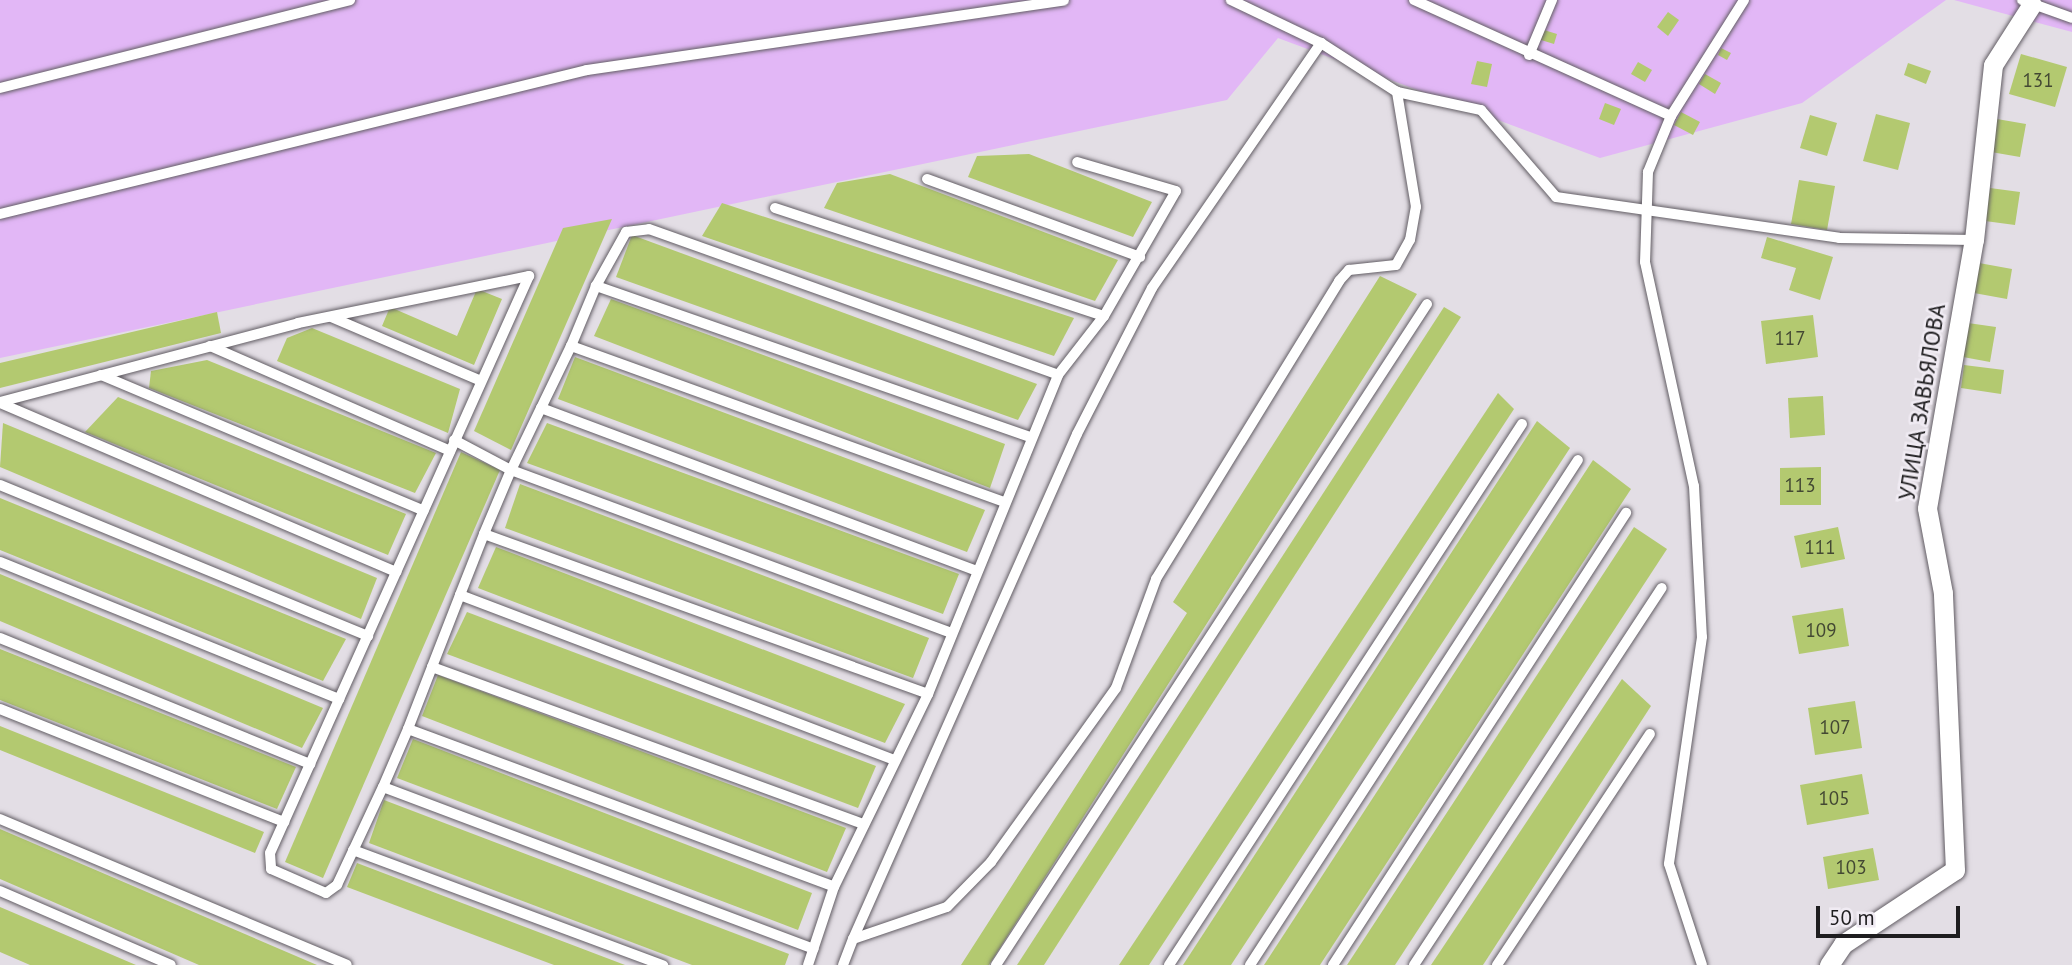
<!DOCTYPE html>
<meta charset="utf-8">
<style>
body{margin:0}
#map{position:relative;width:2072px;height:965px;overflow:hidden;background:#e3dee5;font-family:"PT Sans",sans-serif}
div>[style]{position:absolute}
.green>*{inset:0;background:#e2b7f6}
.building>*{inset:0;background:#b3c970}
.roads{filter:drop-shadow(0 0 2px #625d64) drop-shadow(0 0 2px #625d64)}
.service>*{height:10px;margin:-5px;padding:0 5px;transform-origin:5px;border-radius:5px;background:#fff}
.minor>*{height:19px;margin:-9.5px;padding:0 9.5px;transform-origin:9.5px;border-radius:9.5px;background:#fff}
span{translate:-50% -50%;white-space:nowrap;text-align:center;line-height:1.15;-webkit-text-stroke:5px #f0ebf3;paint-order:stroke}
.number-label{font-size:19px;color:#434833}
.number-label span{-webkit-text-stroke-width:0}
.street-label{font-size:23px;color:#1e1d1f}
.scale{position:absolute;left:1816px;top:906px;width:144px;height:32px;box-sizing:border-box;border:4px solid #1e1d1f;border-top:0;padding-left:9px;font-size:21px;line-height:24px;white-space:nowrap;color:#1e1d1f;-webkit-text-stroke:5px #f0ebf3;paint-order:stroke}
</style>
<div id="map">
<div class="green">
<i style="clip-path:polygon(0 0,1946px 0,1802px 103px,1600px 158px,1278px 38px,1227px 100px,0 358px)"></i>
<i style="clip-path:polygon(1954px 0,2072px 0,2072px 32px)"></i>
</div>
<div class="building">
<i style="clip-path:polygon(1668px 12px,1679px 20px,1668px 36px,1657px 27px)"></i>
<i style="clip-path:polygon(1544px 30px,1557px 34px,1554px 44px,1541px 40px)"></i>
<i style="clip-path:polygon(1721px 48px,1731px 53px,1727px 60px,1718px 55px)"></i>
<i style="clip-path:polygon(2021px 54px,2067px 67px,2055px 107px,2009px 94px)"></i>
<i style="clip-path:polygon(1477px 61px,1492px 64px,1487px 87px,1471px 84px)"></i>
<i style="clip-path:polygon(1638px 62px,1652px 70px,1645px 82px,1631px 74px)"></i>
<i style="clip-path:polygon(1908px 63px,1931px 71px,1926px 84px,1904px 75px)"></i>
<i style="clip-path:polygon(1705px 74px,1721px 83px,1715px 94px,1699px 84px)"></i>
<i style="clip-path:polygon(1605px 103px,1621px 109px,1614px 125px,1599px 119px)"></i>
<i style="clip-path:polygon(1681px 112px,1700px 122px,1693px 135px,1674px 125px)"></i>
<i style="clip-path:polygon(1876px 114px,1910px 123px,1898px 170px,1863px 161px)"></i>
<i style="clip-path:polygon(1810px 115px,1837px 123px,1827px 156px,1800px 148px)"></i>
<i style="clip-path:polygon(1997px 119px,2026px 124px,2020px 157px,1991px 152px)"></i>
<i style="clip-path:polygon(1029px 154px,1152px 202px,1133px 237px,968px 177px,977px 156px)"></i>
<i style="clip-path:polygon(890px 174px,1118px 260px,1095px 301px,824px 208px,837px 183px)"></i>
<i style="clip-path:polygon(1799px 180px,1835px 186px,1827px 230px,1791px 224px)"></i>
<i style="clip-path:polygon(1990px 188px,2020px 192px,2015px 225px,1985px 221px)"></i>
<i style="clip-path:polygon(722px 203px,1074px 318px,1054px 356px,702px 236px)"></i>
<i style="clip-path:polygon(612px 219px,511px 450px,474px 431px,563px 228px)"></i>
<i style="clip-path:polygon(632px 235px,1037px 384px,1018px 420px,616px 277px)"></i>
<i style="clip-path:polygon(1767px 237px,1833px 257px,1820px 300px,1789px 290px,1796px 268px,1761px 258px)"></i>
<i style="clip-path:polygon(1979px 263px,2012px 269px,2007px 299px,1974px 293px)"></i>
<i style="clip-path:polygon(1380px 276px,1417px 294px,989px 965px,961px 965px,1187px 613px,1173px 602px)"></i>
<i style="clip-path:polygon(477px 289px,502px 299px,474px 365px,382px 326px,390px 307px,457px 336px)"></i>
<i style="clip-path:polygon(611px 299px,1005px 444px,990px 488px,594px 336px)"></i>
<i style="clip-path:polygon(1444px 307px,1461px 317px,1044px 965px,1017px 965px)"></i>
<i style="clip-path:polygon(217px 312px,221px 333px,0 388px,0 363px)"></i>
<i style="clip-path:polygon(1813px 315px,1818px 357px,1766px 364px,1761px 321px)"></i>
<i style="clip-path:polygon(1968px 323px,1996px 327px,1990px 362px,1963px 357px)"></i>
<i style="clip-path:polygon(312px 328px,460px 389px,448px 433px,277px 361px,287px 338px)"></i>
<i style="clip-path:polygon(575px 357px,985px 510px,967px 552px,558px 399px)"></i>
<i style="clip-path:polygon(207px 360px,436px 453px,415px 493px,149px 388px,151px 371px)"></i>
<i style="clip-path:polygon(1964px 365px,2004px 370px,2001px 394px,1961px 388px)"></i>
<i style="clip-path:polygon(1498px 393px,1514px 409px,1149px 965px,1119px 965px)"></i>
<i style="clip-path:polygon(1823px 396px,1825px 435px,1790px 438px,1788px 398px)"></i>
<i style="clip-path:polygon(118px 397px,406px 514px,388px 555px,85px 432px)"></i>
<i style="clip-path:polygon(1537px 421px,1570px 448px,1231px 965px,1183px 965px)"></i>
<i style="clip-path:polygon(3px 423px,377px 578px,361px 619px,0 467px)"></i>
<i style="clip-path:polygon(547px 423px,959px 574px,943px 614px,527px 463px)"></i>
<i style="clip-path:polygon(461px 452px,500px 470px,323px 878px,285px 862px)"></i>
<i style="clip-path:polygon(1593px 460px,1631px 489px,1320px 965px,1264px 965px)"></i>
<i style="clip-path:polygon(1821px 467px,1821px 505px,1780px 505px,1780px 468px)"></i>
<i style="clip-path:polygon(520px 484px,929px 638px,913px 678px,505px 528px)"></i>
<i style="clip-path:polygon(0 498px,346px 639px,323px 681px,0 550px)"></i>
<i style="clip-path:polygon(1634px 527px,1667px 549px,1395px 965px,1347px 965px)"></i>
<i style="clip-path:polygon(1838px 527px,1845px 559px,1801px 568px,1794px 536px)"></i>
<i style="clip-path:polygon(496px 547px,905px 704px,885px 743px,478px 588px)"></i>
<i style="clip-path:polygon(0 574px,323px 708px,302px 748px,0 621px)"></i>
<i style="clip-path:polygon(1843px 608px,1849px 646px,1799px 654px,1792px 616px)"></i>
<i style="clip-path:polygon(467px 612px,876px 766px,858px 808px,447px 654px)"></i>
<i style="clip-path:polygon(0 649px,296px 767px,277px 809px,0 700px)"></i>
<i style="clip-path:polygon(438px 675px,846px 828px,827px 872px,422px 716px)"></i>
<i style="clip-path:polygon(1622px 679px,1651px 706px,1483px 965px,1431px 965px)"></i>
<i style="clip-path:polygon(1855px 701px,1862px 748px,1815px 755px,1808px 708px)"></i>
<i style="clip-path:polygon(0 726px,264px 832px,255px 853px,0 750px)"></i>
<i style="clip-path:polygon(413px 739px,812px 893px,798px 930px,397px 778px)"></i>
<i style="clip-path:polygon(1862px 774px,1869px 814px,1807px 825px,1800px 785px)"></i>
<i style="clip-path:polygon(384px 800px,789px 954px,785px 965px,692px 965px,369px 843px)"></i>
<i style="clip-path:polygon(0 829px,317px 965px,199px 965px,0 879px)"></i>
<i style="clip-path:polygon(1873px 848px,1879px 880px,1828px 889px,1823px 857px)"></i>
<i style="clip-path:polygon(357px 863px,625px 965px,554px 965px,347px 887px)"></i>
<i style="clip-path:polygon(0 907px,136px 965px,30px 965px,0 952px)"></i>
</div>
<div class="roads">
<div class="service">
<i style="left:1414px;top:0;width:282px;rotate:24.3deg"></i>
<i style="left:1671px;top:116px;width:137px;rotate:-57.8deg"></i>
<i style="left:2022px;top:0;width:53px;rotate:19.8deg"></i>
<i style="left:1529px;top:55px;width:60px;rotate:-67.3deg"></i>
<i style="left:0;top:88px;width:361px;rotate:-14.1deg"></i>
<i style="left:1397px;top:92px;width:86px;rotate:12.1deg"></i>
<i style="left:1481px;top:110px;width:115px;rotate:49.2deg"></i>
<i style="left:1556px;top:197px;width:286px;rotate:8.2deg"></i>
<i style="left:1839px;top:238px;width:135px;rotate:0.8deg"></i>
<i style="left:1671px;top:116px;width:61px;rotate:112.3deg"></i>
<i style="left:1648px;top:172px;width:90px;rotate:91.9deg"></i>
<i style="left:1645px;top:262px;width:229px;rotate:77.7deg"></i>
<i style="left:1694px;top:486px;width:151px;rotate:87deg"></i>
<i style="left:1702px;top:637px;width:229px;rotate:98.3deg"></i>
<i style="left:1669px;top:864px;width:106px;rotate:71.9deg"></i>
<i style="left:927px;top:179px;width:227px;rotate:20.1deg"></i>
<i style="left:775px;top:208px;width:346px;rotate:18.2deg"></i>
<i style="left:0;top:214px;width:604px;rotate:-13.78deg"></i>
<i style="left:587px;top:70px;width:482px;rotate:-8.3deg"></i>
<i style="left:596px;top:286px;width:65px;rotate:112.6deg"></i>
<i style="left:571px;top:346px;width:458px;rotate:19.8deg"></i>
<i style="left:331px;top:317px;width:163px;rotate:23.1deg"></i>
<i style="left:210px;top:346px;width:262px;rotate:23.6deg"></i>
<i style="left:571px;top:346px;width:69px;rotate:115.8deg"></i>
<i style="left:541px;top:408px;width:463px;rotate:20.5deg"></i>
<i style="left:101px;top:375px;width:350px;rotate:22.8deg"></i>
<i style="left:0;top:402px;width:308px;rotate:-14.8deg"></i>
<i style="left:298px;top:323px;width:236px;rotate:-11.5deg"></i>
<i style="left:529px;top:276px;width:632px;rotate:114.17deg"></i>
<i style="left:270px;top:853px;width:16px;rotate:86deg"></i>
<i style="left:271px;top:869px;width:60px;rotate:23.6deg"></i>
<i style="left:326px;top:893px;width:14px;rotate:-36deg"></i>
<i style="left:337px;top:885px;width:108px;rotate:-64.9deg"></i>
<i style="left:0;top:403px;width:431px;rotate:23.1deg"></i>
<i style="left:541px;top:408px;width:69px;rotate:115.8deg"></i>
<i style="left:511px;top:470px;width:469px;rotate:20.3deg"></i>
<i style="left:1030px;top:437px;width:460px;rotate:-160.8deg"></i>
<i style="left:596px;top:286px;width:62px;rotate:-60.9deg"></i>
<i style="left:626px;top:232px;width:23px;rotate:-7deg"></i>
<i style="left:649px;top:229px;width:434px;rotate:19.6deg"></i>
<i style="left:454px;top:440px;width:64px;rotate:27.8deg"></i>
<i style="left:511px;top:470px;width:69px;rotate:112.9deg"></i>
<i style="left:484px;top:534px;width:472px;rotate:19.8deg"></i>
<i style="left:0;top:485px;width:398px;rotate:22.3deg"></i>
<i style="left:484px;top:534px;width:66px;rotate:111.5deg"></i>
<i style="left:460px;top:595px;width:465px;rotate:20.8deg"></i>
<i style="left:0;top:562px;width:366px;rotate:22deg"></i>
<i style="left:460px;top:595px;width:77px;rotate:111.3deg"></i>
<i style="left:432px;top:667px;width:460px;rotate:20deg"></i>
<i style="left:0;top:638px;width:335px;rotate:22.1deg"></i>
<i style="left:432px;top:667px;width:66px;rotate:111.2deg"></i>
<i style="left:408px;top:729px;width:454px;rotate:20.3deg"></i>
<i style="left:0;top:709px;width:306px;rotate:21.7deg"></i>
<i style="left:408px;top:729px;width:63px;rotate:113.3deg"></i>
<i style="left:383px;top:787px;width:460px;rotate:20.6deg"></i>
<i style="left:0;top:819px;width:376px;rotate:22.8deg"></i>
<i style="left:353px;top:850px;width:331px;rotate:20.4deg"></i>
<i style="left:0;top:891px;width:186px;rotate:23.4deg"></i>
<i style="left:853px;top:939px;width:552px;rotate:-66.08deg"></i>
<i style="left:1077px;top:434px;width:164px;rotate:-62.8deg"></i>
<i style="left:1152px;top:288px;width:298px;rotate:-55.4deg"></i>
<i style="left:808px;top:965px;width:82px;rotate:-71.6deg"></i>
<i style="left:834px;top:887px;width:215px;rotate:-64deg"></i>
<i style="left:928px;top:694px;width:344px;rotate:-67.8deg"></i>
<i style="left:1058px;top:375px;width:75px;rotate:-52.1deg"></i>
<i style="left:1104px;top:316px;width:144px;rotate:-60.1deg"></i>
<i style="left:1176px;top:191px;width:103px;rotate:-163.7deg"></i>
<i style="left:843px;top:965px;width:28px;rotate:-69deg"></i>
<i style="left:853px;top:939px;width:99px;rotate:-18.8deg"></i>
<i style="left:947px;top:907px;width:63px;rotate:-45.6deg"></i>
<i style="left:991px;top:862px;width:214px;rotate:-54.3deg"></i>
<i style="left:1116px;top:688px;width:116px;rotate:-69.8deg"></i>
<i style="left:1156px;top:579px;width:350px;rotate:-58.4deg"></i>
<i style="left:1339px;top:281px;width:15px;rotate:-48deg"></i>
<i style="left:1349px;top:270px;width:47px;rotate:-6.1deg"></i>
<i style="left:1396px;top:265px;width:29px;rotate:-61deg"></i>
<i style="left:1410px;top:240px;width:34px;rotate:-80deg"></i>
<i style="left:1416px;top:207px;width:117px;rotate:-99.4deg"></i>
<i style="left:1397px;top:92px;width:90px;rotate:-147.2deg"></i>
<i style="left:1321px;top:43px;width:100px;rotate:-154.5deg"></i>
<i style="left:996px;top:965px;width:789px;rotate:-56.89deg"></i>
<i style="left:1169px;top:965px;width:646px;rotate:-56.88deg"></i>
<i style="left:1250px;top:965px;width:602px;rotate:-57deg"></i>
<i style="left:1333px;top:965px;width:539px;rotate:-57.05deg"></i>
<i style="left:1414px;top:965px;width:451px;rotate:-56.7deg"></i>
<i style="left:1497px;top:965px;width:277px;rotate:-56.5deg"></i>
</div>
<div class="minor">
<i style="left:1829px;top:965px;width:25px;rotate:-56deg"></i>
<i style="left:1843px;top:944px;width:134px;rotate:-33.5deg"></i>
<i style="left:1955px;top:870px;width:277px;rotate:-92.5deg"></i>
<i style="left:1943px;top:593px;width:86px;rotate:-100.7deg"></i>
<i style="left:1927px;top:508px;width:272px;rotate:-80.1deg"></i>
<i style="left:1974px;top:240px;width:176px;rotate:-83.8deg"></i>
<i style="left:1993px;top:65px;width:72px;rotate:-57.4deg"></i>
</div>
</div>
<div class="number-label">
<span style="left:2038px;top:81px">131</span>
<span style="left:1790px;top:339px">117</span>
<span style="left:1800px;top:486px">113</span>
<span style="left:1820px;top:548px">111</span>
<span style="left:1821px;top:631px">109</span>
<span style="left:1835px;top:728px">107</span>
<span style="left:1834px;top:799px">105</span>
<span style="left:1851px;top:868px">103</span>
</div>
<div class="street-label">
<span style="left:1922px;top:402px;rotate:-81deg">УЛИЦА ЗАВЬЯЛОВА</span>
</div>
<div class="scale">50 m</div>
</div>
